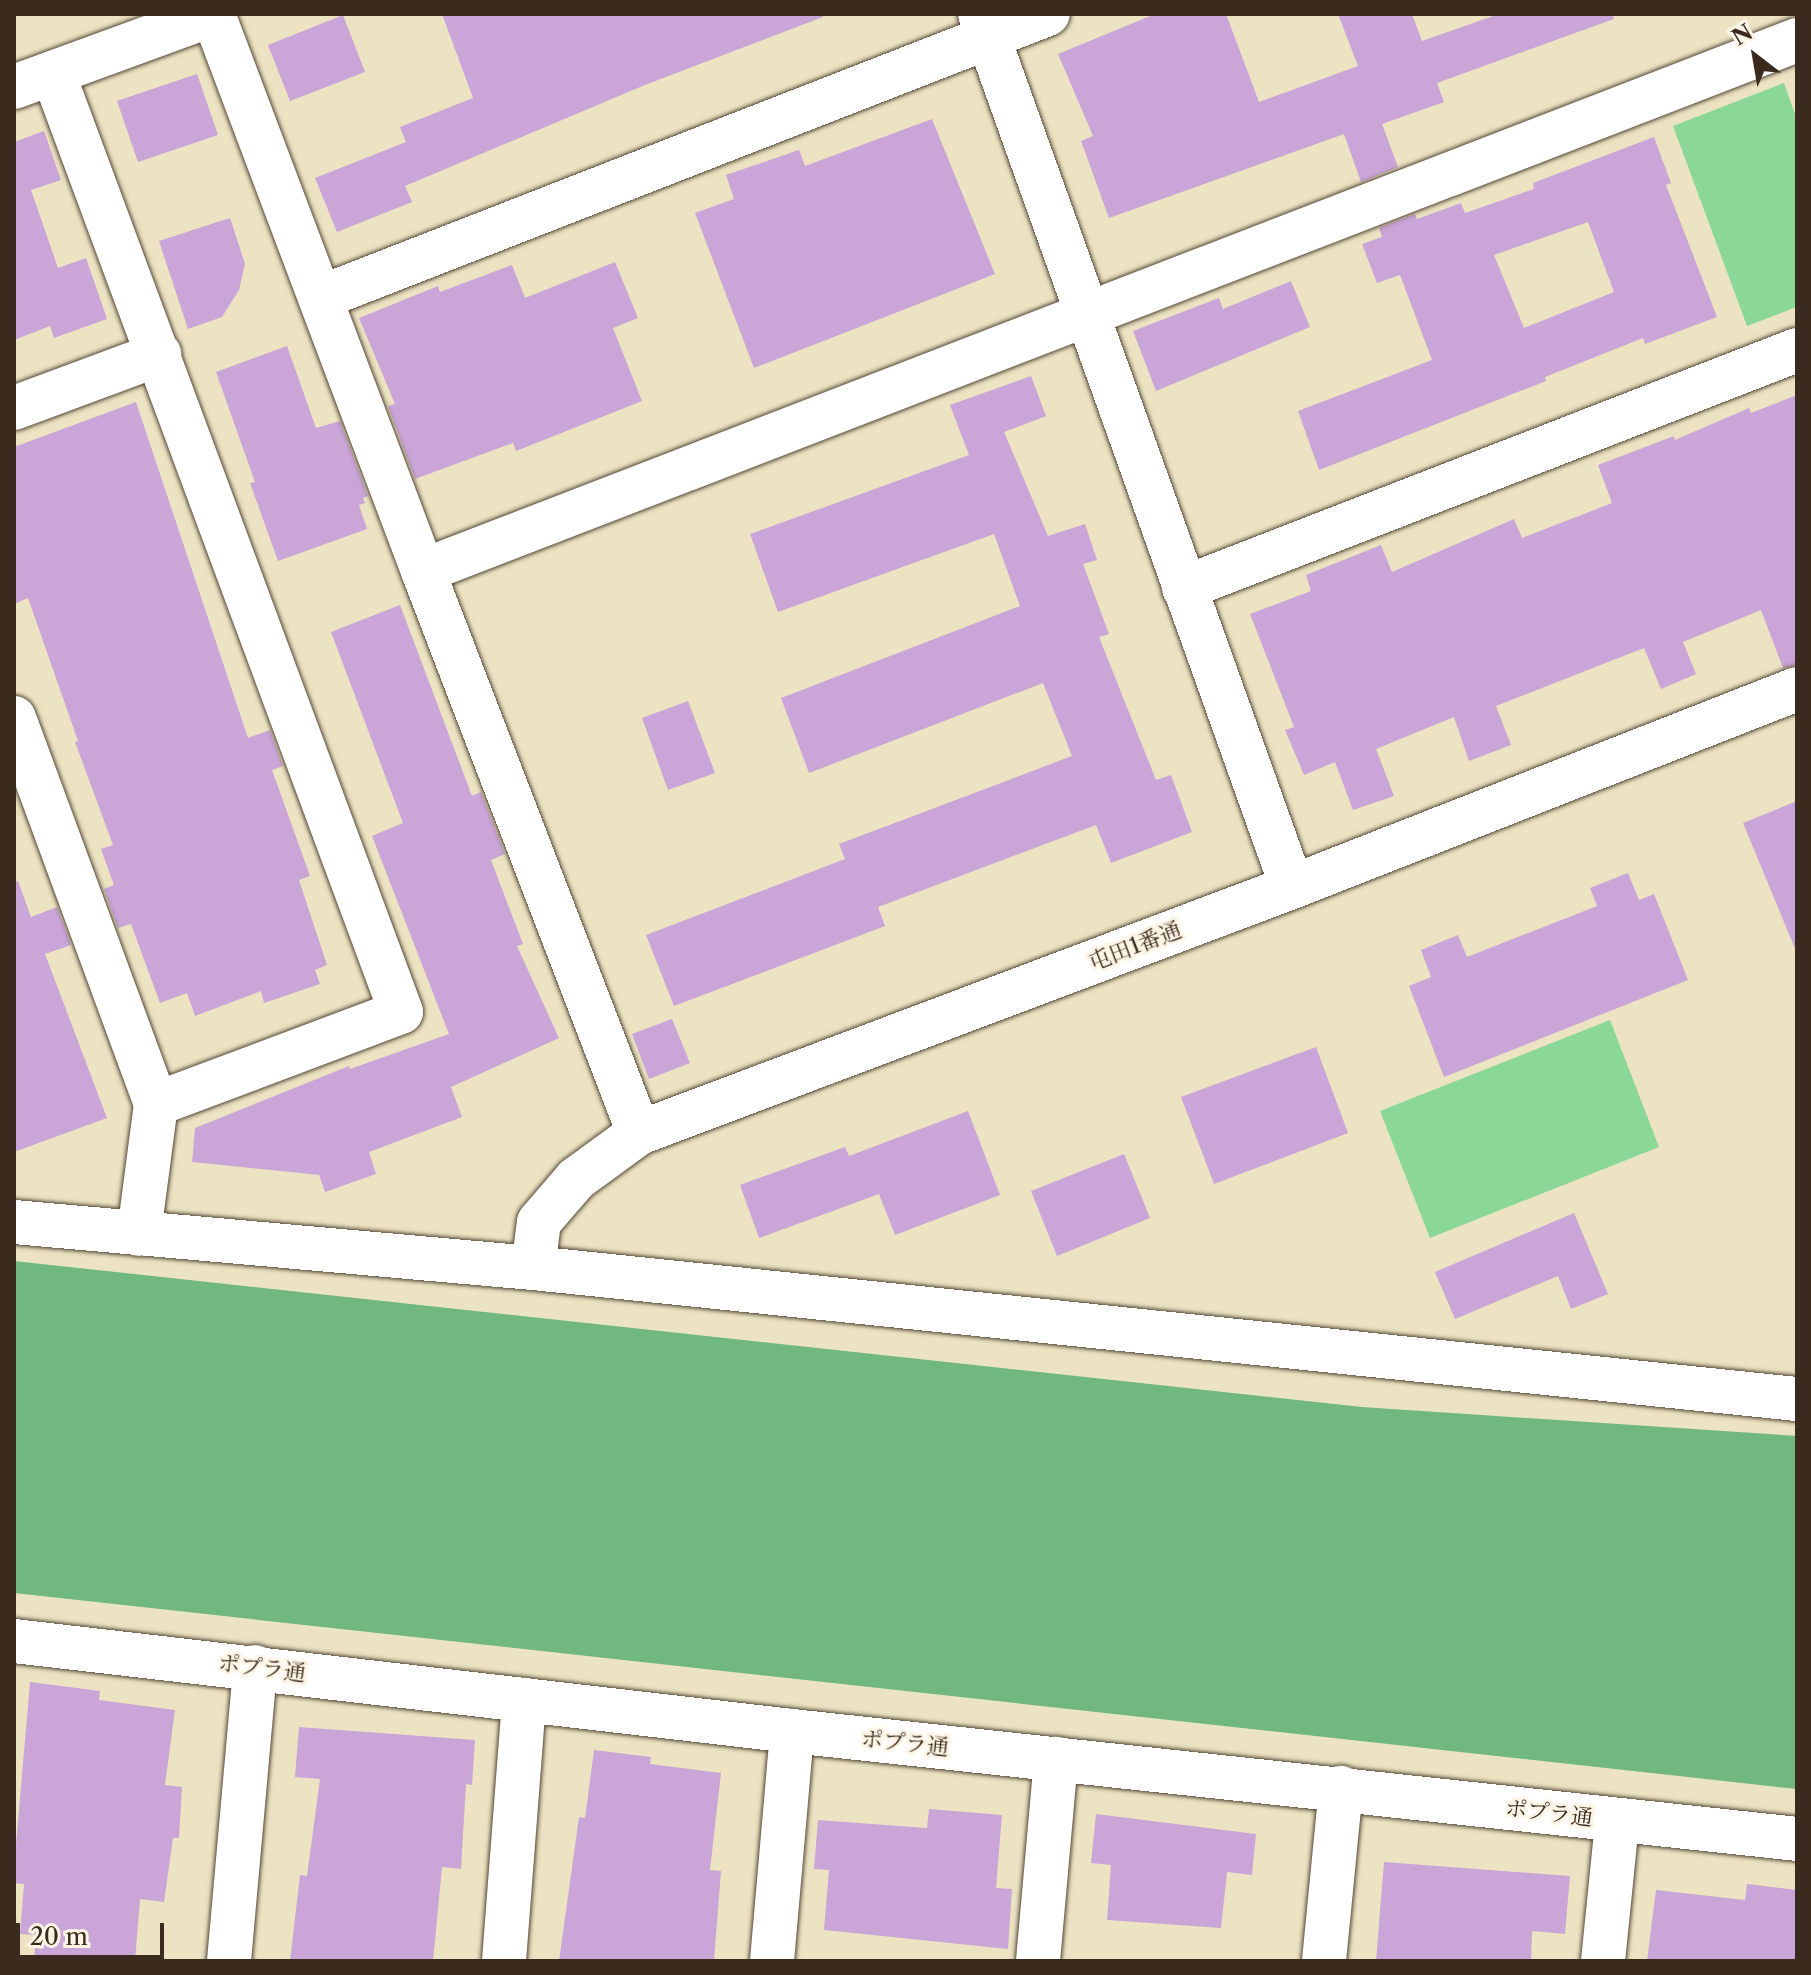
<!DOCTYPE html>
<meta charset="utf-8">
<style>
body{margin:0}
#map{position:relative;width:1811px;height:1975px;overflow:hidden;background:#ebe3c2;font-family:"Libre Caslon Text","Noto Serif JP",serif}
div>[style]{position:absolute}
.green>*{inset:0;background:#8bd896}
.forest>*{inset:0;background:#70b87f}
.building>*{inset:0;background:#caa5d7}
.roads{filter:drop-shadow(0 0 2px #554637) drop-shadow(0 0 2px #554637)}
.minor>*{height:44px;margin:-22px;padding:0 22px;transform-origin:22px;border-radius:22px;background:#fff}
span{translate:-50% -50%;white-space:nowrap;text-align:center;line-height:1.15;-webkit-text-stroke:6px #fcf5e5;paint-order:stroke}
.street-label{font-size:22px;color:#3b2a1e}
.frame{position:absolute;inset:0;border:16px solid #3b2a1e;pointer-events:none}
.north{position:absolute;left:1715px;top:16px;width:80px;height:80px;-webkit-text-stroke:6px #fcf5e5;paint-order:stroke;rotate:329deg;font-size:22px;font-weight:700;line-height:32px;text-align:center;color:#3b2a1e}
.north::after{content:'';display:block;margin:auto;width:28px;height:36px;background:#3b2a1e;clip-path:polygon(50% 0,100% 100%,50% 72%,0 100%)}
.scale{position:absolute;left:16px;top:1923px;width:148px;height:36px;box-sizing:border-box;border:4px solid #3b2a1e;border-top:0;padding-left:10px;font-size:24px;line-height:28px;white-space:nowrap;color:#3b2a1e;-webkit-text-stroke:6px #fcf5e5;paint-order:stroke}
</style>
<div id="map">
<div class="green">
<i style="clip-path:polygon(1784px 83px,1797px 120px,1797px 307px,1747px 326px,1673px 126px)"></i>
<i style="clip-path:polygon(1610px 1020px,1659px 1147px,1430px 1238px,1380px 1111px)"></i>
</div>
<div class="forest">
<i style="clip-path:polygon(14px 1261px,1362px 1407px,1797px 1436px,1797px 1789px,14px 1593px)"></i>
</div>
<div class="building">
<i style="clip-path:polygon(442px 14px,822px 14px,823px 17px,645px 85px,405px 186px,412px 202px,337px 232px,315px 178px,406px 142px,400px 127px,473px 98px)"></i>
<i style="clip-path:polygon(1155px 14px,1226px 14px,1259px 102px,1358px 66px,1338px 14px,1412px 14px,1422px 41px,1499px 14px,1613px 14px,1614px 19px,1437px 83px,1444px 102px,1382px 124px,1398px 167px,1361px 182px,1344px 134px,1109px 218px,1081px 141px,1093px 136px,1058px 54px)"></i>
<i style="clip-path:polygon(343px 15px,365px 72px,290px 101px,268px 45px)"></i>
<i style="clip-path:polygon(197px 74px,218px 135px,138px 162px,117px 101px)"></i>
<i style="clip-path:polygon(932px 119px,995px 274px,754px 368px,695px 213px,734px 199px,726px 175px,799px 150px,805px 166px)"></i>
<i style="clip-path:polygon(44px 131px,61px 180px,31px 190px,58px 268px,86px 258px,107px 319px,54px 338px,50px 326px,14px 340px,14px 142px)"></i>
<i style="clip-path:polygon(evenodd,1654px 137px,1671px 183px,1666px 185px,1717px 317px,1645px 344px,1643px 338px,1545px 377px,1546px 381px,1319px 470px,1298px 411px,1432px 360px,1400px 275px,1377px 283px,1362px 244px,1382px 237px,1379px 228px,1415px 214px,1417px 219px,1461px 203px,1465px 213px,1534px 189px,1533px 183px,1654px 137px,1588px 222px,1614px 292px,1524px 328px,1494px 255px,1588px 222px)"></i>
<i style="clip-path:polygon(230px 218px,245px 264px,239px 290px,222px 317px,188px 329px,159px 241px)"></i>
<i style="clip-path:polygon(615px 262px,638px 318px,613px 328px,642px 401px,516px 451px,513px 443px,415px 479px,388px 406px,395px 404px,359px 318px,438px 286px,440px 292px,512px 265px,525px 298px)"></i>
<i style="clip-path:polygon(1291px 281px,1310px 327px,1156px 391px,1133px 331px,1219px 298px,1223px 309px)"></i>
<i style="clip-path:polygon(287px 346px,316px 428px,340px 421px,368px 496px,363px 498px,365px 503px,359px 505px,367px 529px,278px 561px,250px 483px,255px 482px,216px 372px)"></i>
<i style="clip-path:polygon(1031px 376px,1046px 416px,1004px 432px,1048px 536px,1085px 524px,1097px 560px,1083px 564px,1109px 634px,1099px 637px,1156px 780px,1171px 775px,1192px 832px,1111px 863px,1096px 825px,878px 907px,885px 926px,674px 1006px,646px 935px,845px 859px,839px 844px,1072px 756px,1043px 683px,809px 773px,781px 698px,1020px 606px,994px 534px,778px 612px,750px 534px,969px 455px,950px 405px)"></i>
<i style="clip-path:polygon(1797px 395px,1797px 665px,1783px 668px,1761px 610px,1683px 642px,1696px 674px,1661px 689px,1644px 648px,1496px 706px,1511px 745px,1469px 761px,1454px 717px,1376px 749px,1394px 796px,1353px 810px,1335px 762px,1304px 775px,1285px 730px,1294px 727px,1250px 614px,1311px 591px,1306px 575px,1381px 545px,1392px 572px,1514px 519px,1522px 538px,1612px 503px,1598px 465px,1674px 436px,1675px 440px,1749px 408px,1751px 413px)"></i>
<i style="clip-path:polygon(136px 402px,248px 738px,270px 730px,283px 766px,272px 770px,310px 876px,299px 880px,327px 965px,315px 970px,320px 984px,264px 1003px,261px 991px,195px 1016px,187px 993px,160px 1003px,131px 924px,118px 928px,104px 889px,114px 885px,101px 849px,113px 845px,75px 742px,78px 741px,28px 598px,14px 604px,14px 447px)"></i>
<i style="clip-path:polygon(400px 605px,472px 796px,481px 792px,505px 854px,491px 860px,523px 944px,517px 946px,559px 1038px,451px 1087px,462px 1117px,369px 1152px,376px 1174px,325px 1192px,319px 1175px,192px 1162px,195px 1128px,349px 1066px,350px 1069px,449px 1034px,372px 836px,403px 823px,331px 632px)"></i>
<i style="clip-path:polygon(688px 701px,715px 773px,668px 790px,642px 718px)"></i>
<i style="clip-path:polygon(1797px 801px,1797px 951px,1796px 951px,1743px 823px)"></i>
<i style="clip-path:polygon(1628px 873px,1639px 900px,1654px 894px,1688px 980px,1444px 1077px,1409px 986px,1431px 977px,1421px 950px,1458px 935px,1467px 957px,1597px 906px,1590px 888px)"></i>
<i style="clip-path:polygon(18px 881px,31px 917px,57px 907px,71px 945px,45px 954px,107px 1118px,14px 1152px,14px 882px)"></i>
<i style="clip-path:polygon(672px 1019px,690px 1063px,649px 1079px,632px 1034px)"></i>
<i style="clip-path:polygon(1316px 1047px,1348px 1133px,1214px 1184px,1181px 1097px)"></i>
<i style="clip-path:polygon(968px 1111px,1000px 1195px,895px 1235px,879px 1194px,759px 1238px,740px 1185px,845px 1147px,849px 1156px)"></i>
<i style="clip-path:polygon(1124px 1154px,1150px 1218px,1057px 1256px,1031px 1191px)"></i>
<i style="clip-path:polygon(1574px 1213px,1608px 1294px,1571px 1309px,1558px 1276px,1455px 1319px,1435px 1272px)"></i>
<i style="clip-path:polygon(30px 1682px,100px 1691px,99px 1700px,175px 1710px,165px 1785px,182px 1787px,179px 1838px,173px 1838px,164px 1902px,140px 1899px,135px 1961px,34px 1961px,36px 1935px,20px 1934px,24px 1884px,14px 1883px,14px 1868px)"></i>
<i style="clip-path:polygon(299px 1727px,475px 1740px,472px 1785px,466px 1784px,461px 1869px,442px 1867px,433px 1961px,290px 1961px,300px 1875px,307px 1876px,320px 1779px,295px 1777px)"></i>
<i style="clip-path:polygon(594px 1750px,651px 1757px,650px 1764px,721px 1773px,710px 1870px,721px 1871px,714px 1961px,559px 1961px,579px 1817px,585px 1818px)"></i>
<i style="clip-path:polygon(929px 1809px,1002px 1815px,996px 1888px,1012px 1889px,1008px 1949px,824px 1930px,829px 1870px,814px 1869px,818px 1820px,927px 1828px)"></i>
<i style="clip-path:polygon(1096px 1814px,1256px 1834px,1252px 1875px,1227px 1872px,1221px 1928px,1107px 1920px,1111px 1865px,1091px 1863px)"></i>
<i style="clip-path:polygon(1384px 1862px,1570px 1876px,1565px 1934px,1532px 1931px,1531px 1961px,1376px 1961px)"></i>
<i style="clip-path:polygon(1747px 1884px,1797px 1890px,1797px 1961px,1647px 1961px,1656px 1890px,1745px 1900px)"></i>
</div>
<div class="roads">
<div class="minor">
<i style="left:213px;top:14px;width:595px;rotate:69.34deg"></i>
<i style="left:423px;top:571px;width:1473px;rotate:-21.13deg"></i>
<i style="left:980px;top:14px;width:927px;rotate:70.33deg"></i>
<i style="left:53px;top:73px;width:1001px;rotate:69.66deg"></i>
<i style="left:401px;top:1012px;width:262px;rotate:159.4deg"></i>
<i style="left:14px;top:87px;width:213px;rotate:-20.1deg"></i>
<i style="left:322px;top:297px;width:779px;rotate:-21.3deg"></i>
<i style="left:14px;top:408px;width:155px;rotate:-20.4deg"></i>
<i style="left:423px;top:571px;width:602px;rotate:68.98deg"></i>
<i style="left:1184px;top:588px;width:658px;rotate:-21.22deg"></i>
<i style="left:14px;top:718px;width:411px;rotate:69.8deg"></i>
<i style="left:156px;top:1104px;width:131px;rotate:97.5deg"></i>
<i style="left:14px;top:1222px;width:521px;rotate:5.07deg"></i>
<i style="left:533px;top:1268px;width:1271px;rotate:5.92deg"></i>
<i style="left:533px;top:1268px;width:46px;rotate:-82.6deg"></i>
<i style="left:539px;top:1222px;width:57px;rotate:-49.3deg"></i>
<i style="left:576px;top:1179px;width:78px;rotate:-36.1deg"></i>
<i style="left:639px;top:1133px;width:698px;rotate:-20.64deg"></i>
<i style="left:1292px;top:887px;width:542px;rotate:-21.41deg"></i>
<i style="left:14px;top:1641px;width:783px;rotate:6.6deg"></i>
<i style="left:792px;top:1731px;width:1011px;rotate:6.13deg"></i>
<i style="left:229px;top:1961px;width:295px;rotate:-84.9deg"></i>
<i style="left:504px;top:1961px;width:262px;rotate:-85.6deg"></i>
<i style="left:772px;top:1961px;width:231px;rotate:-85deg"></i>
<i style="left:1038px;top:1961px;width:203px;rotate:-84.9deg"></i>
<i style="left:1324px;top:1961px;width:174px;rotate:-84.4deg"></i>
<i style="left:1603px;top:1961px;width:140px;rotate:-84.2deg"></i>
</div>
</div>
<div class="street-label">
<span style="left:1135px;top:946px;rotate:-21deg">屯田1番通</span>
<span style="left:262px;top:1668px;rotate:7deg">ポプラ通</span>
<span style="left:905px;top:1743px;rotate:6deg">ポプラ通</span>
<span style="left:1549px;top:1813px;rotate:7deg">ポプラ通</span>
</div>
<div class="frame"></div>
<div class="north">N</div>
<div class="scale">20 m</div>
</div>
